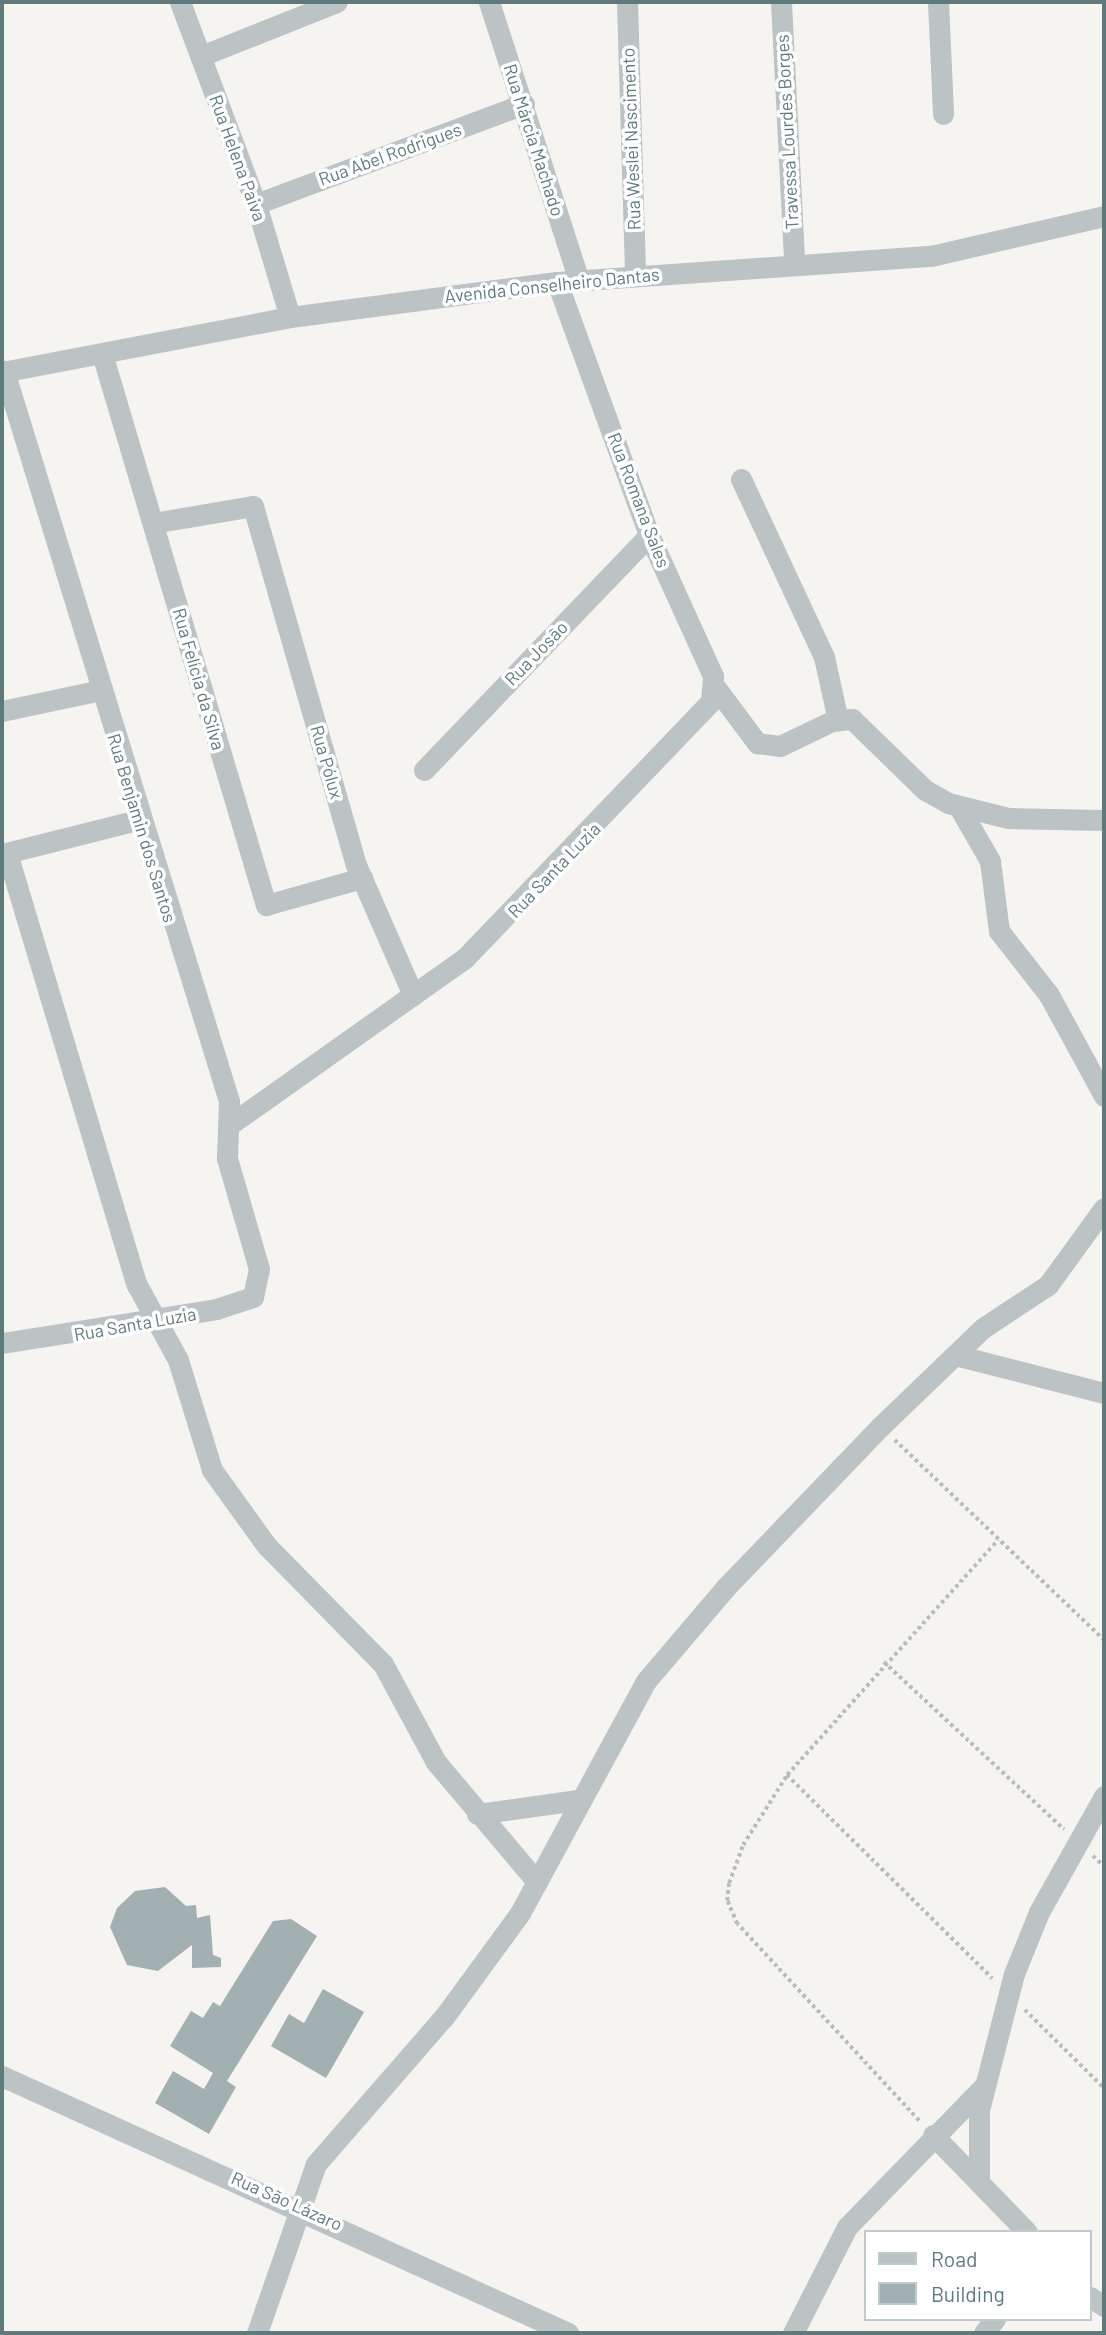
<!DOCTYPE html>
<meta charset="utf-8">
<style>
body{margin:0}
#map{position:relative;width:1106px;height:2335px;overflow:hidden;background:#f5f4f1;font-family:Barlow,sans-serif}
div>[style]{position:absolute}
.building>*{inset:0;background:#a2b0b1}
.path>*{height:3.5px;margin-top:-1.75px;transform-origin:0;background:repeating-linear-gradient(90deg,#b8bcbd 0 3.5px,transparent 0 7px)}
.minor>*{height:21px;margin:-10.5px;padding:0 10.5px;transform-origin:10.5px;border-radius:10.5px;background:#bbc3c4}
span{translate:-50% -50%;white-space:nowrap;text-align:center;line-height:1.15;-webkit-text-stroke:7px #fff;paint-order:stroke}
.street-label{font-size:18px;color:#607a7c}
.frame{position:absolute;inset:0;border:4px solid #607a7c;pointer-events:none}
.legend{position:absolute;left:864px;top:2230px;width:228px;height:91px;box-sizing:border-box;background:#fff;border:2px solid #bfcacb;margin:0;padding:9px 12px;list-style:none;font-size:21px;color:#607a7c}
.legend li{display:flex;align-items:center;gap:14px;height:35px}
.legend b{width:35px;border:2px solid #bfcacb}
</style>
<div id="map">
<div class="building">
<i style="clip-path:polygon(165px 1887px,186px 1906px,196px 1905px,197px 1918px,210px 1915px,213px 1955px,221px 1958px,221px 1967px,192px 1968px,192px 1945px,158px 1971px,127px 1965px,110px 1927px,117px 1908px,135px 1891px)"></i>
<i style="clip-path:polygon(291px 1919px,317px 1936px,227px 2081px,236px 2087px,209px 2134px,155px 2103px,173px 2071px,204px 2089px,213px 2073px,170px 2046px,191px 2011px,203px 2018px,213px 2002px,220px 2006px,273px 1921px)"></i>
<i style="clip-path:polygon(323px 1989px,364px 2012px,326px 2078px,271px 2046px,289px 2014px,304px 2023px)"></i>
</div>
<div class="path">
<i style="left:895px;top:1440px;width:289px;rotate:43.7deg"></i>
<i style="left:884px;top:1662px;width:246px;rotate:42.9deg"></i>
<i style="left:787px;top:1775px;width:289px;rotate:44.7deg"></i>
<i style="left:1093px;top:1856px;width:15px;rotate:42deg"></i>
<i style="left:1025px;top:2010px;width:111px;rotate:44.6deg"></i>
<i style="left:919px;top:2121px;width:268px;rotate:-132.7deg"></i>
<i style="left:737px;top:1924px;width:25px;rotate:-113deg"></i>
<i style="left:727px;top:1901px;width:18px;rotate:-84deg"></i>
<i style="left:729px;top:1883px;width:40px;rotate:-69.8deg"></i>
<i style="left:743px;top:1845px;width:83px;rotate:-57.8deg"></i>
<i style="left:787px;top:1775px;width:316px;rotate:-48.1deg"></i>
</div>
<div class="minor">
<i style="left:180px;top:2px;width:216px;rotate:69.4deg"></i>
<i style="left:256px;top:204px;width:118px;rotate:73.3deg"></i>
<i style="left:489px;top:2px;width:292px;rotate:72.1deg"></i>
<i style="left:627px;top:2px;width:273px;rotate:88.3deg"></i>
<i style="left:781px;top:2px;width:260px;rotate:87.1deg"></i>
<i style="left:938px;top:2px;width:112px;rotate:87.4deg"></i>
<i style="left:201px;top:56px;width:146px;rotate:-21.7deg"></i>
<i style="left:256px;top:204px;width:286px;rotate:-20.5deg"></i>
<i style="left:103px;top:357px;width:572px;rotate:73.44deg"></i>
<i style="left:266px;top:905px;width:100px;rotate:-15.7deg"></i>
<i style="left:2px;top:372px;width:293px;rotate:-10.8deg"></i>
<i style="left:290px;top:317px;width:269px;rotate:-7.5deg"></i>
<i style="left:557px;top:282px;width:375px;rotate:-4deg"></i>
<i style="left:931px;top:256px;width:178px;rotate:-13deg"></i>
<i style="left:741px;top:479px;width:196px;rotate:65deg"></i>
<i style="left:824px;top:657px;width:65px;rotate:77.5deg"></i>
<i style="left:153px;top:523px;width:101px;rotate:-9.6deg"></i>
<i style="left:253px;top:506px;width:373px;rotate:74deg"></i>
<i style="left:356px;top:865px;width:142px;rotate:66.3deg"></i>
<i style="left:716px;top:688px;width:69px;rotate:53.3deg"></i>
<i style="left:757px;top:743px;width:23px;rotate:7deg"></i>
<i style="left:780px;top:746px;width:58px;rotate:-25.7deg"></i>
<i style="left:832px;top:721px;width:20px;rotate:-6deg"></i>
<i style="left:852px;top:719px;width:102px;rotate:44.2deg"></i>
<i style="left:925px;top:790px;width:26px;rotate:29deg"></i>
<i style="left:948px;top:803px;width:62px;rotate:14deg"></i>
<i style="left:1008px;top:818px;width:96px;rotate:1.2deg"></i>
<i style="left:2px;top:711px;width:101px;rotate:-12deg"></i>
<i style="left:424px;top:770px;width:325px;rotate:-46.2deg"></i>
<i style="left:959px;top:807px;width:62px;rotate:60.1deg"></i>
<i style="left:990px;top:861px;width:71px;rotate:82.7deg"></i>
<i style="left:999px;top:931px;width:81px;rotate:52deg"></i>
<i style="left:1049px;top:995px;width:115px;rotate:61.4deg"></i>
<i style="left:7px;top:853px;width:451px;rotate:73.3deg"></i>
<i style="left:137px;top:1285px;width:85px;rotate:61.3deg"></i>
<i style="left:178px;top:1360px;width:115px;rotate:72.8deg"></i>
<i style="left:212px;top:1470px;width:92px;rotate:54.2deg"></i>
<i style="left:266px;top:1545px;width:167px;rotate:45.5deg"></i>
<i style="left:383px;top:1664px;width:111px;rotate:61.6deg"></i>
<i style="left:436px;top:1762px;width:157px;rotate:49.9deg"></i>
<i style="left:2px;top:854px;width:139px;rotate:-14.1deg"></i>
<i style="left:232px;top:1123px;width:284px;rotate:-35.3deg"></i>
<i style="left:464px;top:959px;width:357px;rotate:-46.2deg"></i>
<i style="left:711px;top:701px;width:25px;rotate:-85deg"></i>
<i style="left:713px;top:676px;width:155px;rotate:-114.4deg"></i>
<i style="left:649px;top:535px;width:269px;rotate:-110deg"></i>
<i style="left:2px;top:1343px;width:217px;rotate:-9deg"></i>
<i style="left:216px;top:1309px;width:39px;rotate:-18deg"></i>
<i style="left:253px;top:1297px;width:29px;rotate:-78deg"></i>
<i style="left:259px;top:1269px;width:116px;rotate:-106.1deg"></i>
<i style="left:227px;top:1158px;width:57px;rotate:-88deg"></i>
<i style="left:229px;top:1101px;width:764px;rotate:-107.13deg"></i>
<i style="left:955px;top:1355px;width:154px;rotate:14.3deg"></i>
<i style="left:477px;top:1814px;width:102px;rotate:-7.9deg"></i>
<i style="left:2px;top:2076px;width:622px;rotate:24.42deg"></i>
<i style="left:933px;top:2135px;width:135px;rotate:45.9deg"></i>
<i style="left:979px;top:2182px;width:72px;rotate:-90deg"></i>
<i style="left:979px;top:2110px;width:140px;rotate:-75.6deg"></i>
<i style="left:1014px;top:1974px;width:67px;rotate:-68deg"></i>
<i style="left:1039px;top:1912px;width:133px;rotate:-60.7deg"></i>
<i style="left:1090px;top:2297px;width:17px;rotate:33deg"></i>
<i style="left:257px;top:2333px;width:179px;rotate:-70.8deg"></i>
<i style="left:316px;top:2164px;width:195px;rotate:-49deg"></i>
<i style="left:444px;top:2017px;width:129px;rotate:-53.8deg"></i>
<i style="left:520px;top:1913px;width:264px;rotate:-61.5deg"></i>
<i style="left:646px;top:1681px;width:123px;rotate:-49.6deg"></i>
<i style="left:726px;top:1587px;width:223px;rotate:-46.1deg"></i>
<i style="left:881px;top:1426px;width:141px;rotate:-43.9deg"></i>
<i style="left:983px;top:1328px;width:78px;rotate:-33.5deg"></i>
<i style="left:1048px;top:1285px;width:95px;rotate:-54deg"></i>
<i style="left:793px;top:2333px;width:119px;rotate:-63deg"></i>
<i style="left:847px;top:2227px;width:195px;rotate:-45.8deg"></i>
<i style="left:984px;top:2333px;width:18px;rotate:-52deg"></i>
</div>
<div class="street-label">
<span style="left:787px;top:132px;rotate:-93deg">Travessa Lourdes Borges</span>
<span style="left:631px;top:139px;rotate:-92deg">Rua Weslei Nascimento</span>
<span style="left:534px;top:140px;rotate:72deg">Rua Márcia Machado</span>
<span style="left:390px;top:154px;rotate:-20deg">Rua Abel Rodrigues</span>
<span style="left:238px;top:158px;rotate:70deg">Rua Helena Paiva</span>
<span style="left:552px;top:285px;rotate:-6deg">Avenida Conselheiro Dantas</span>
<span style="left:639px;top:500px;rotate:69deg">Rua Romana Sales</span>
<span style="left:536px;top:653px;rotate:-46deg">Rua Josão</span>
<span style="left:199px;top:679px;rotate:74deg">Rua Felícia da Silva</span>
<span style="left:327px;top:762px;rotate:74deg">Rua Pólux</span>
<span style="left:142px;top:828px;rotate:73deg">Rua Benjamin dos Santos</span>
<span style="left:554px;top:870px;rotate:-46deg">Rua Santa Luzia</span>
<span style="left:135px;top:1324px;rotate:-10deg">Rua Santa Luzia</span>
<span style="left:287px;top:2201px;rotate:24deg">Rua São Lázaro</span>
</div>
<div class="frame"></div>
<ul class="legend">
<li><b style="height:9px;background:#bbc3c4"></b>Road</li>
<li><b style="height:19px;background:#a2b0b1"></b>Building</li>
</ul>
</div>
